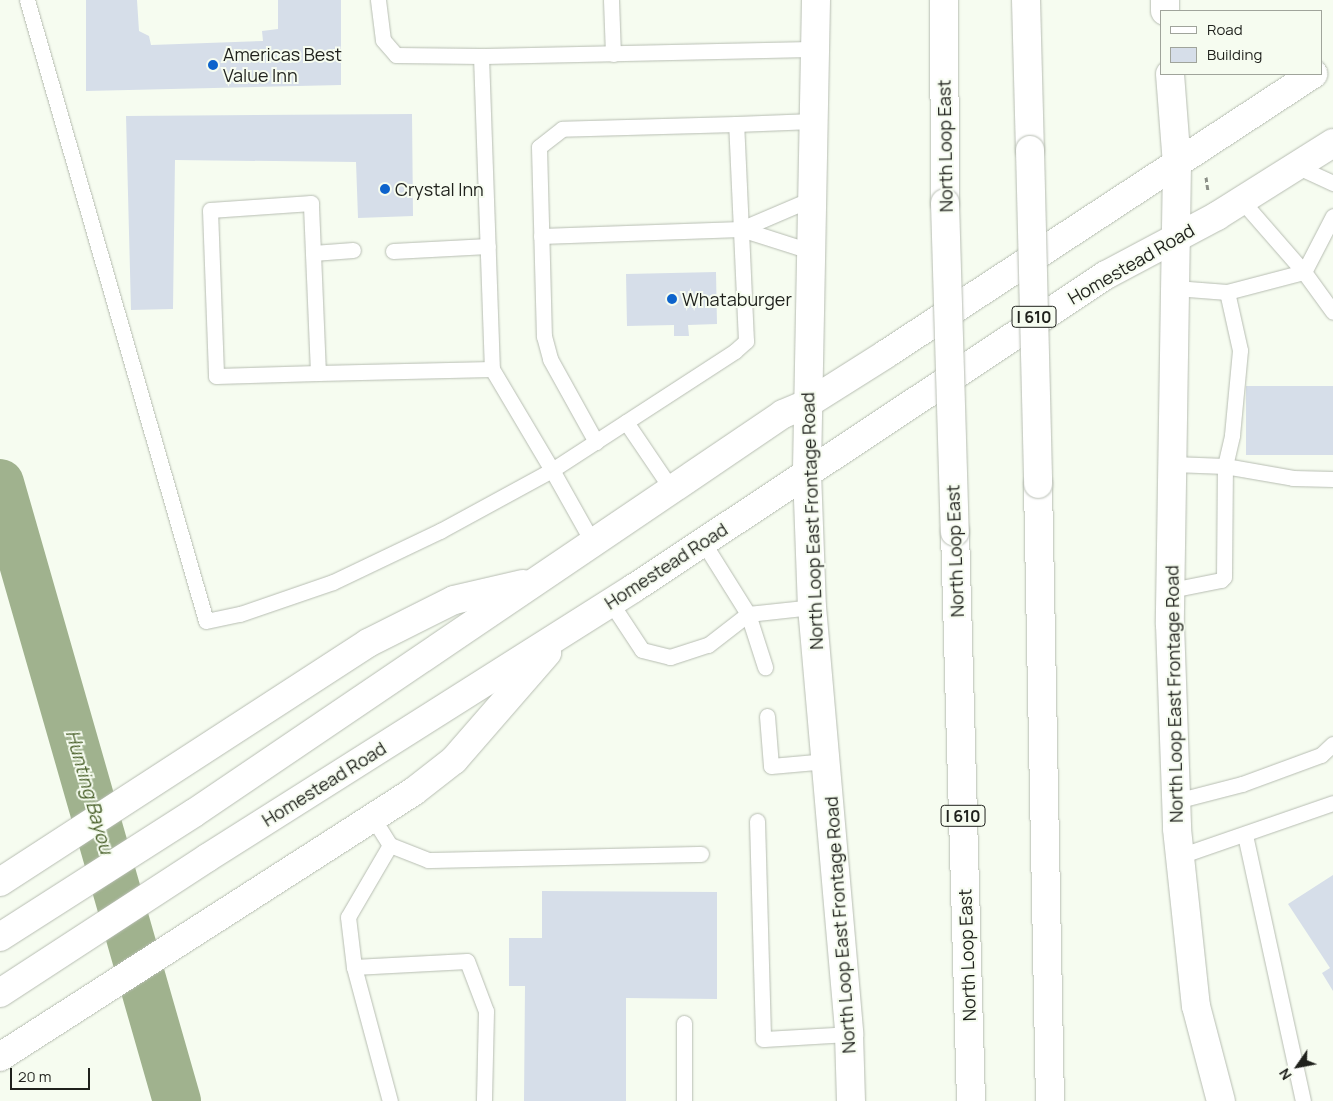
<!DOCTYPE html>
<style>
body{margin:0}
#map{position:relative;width:1333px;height:1101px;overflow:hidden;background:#f6fcf0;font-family:Manrope,sans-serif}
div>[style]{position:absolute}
.river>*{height:48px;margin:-24px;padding:0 24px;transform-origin:24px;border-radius:24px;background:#a0b28e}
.building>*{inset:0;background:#d6dee9}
.path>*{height:3px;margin-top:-1.5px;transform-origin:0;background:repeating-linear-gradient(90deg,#8b8f87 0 5px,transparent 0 7.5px)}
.roads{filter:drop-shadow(0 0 1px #b7bdb2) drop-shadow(0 0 1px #b7bdb2)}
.service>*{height:15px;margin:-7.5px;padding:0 7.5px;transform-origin:7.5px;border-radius:7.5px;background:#fff}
.secondary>*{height:28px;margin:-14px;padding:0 14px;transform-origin:14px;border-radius:14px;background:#fff}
.motorway>*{height:28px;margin:-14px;padding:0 14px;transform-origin:14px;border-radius:14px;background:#fff}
.bridges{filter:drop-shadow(0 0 1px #b7bdb2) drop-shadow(0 0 1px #b7bdb2)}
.motorway-bridge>*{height:28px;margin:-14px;padding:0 14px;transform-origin:14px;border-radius:14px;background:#fff}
.dots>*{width:14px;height:14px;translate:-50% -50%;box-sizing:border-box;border:2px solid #f6fcf0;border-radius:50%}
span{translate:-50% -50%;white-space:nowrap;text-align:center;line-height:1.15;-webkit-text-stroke:4px #f6fcf0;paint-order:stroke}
.shield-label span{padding:1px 4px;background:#f6fcf0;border:1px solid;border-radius:4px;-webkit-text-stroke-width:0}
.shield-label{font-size:16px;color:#1f211c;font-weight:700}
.poi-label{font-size:18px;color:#1f211c}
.left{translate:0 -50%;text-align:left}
.street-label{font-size:18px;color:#1f211c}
.water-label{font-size:19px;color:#485f29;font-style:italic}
.legend{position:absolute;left:1160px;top:10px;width:162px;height:65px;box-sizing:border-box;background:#f6fcf0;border:1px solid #a0a49b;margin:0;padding:6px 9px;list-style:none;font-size:15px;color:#1f211c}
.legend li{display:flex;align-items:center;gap:10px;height:25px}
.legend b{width:25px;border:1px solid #a0a49b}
.north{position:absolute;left:1273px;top:1041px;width:50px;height:50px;-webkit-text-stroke:4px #f6fcf0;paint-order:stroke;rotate:237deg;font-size:14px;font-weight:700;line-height:20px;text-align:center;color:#1f211c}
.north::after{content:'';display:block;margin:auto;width:18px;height:22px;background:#1f211c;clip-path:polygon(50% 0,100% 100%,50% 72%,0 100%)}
.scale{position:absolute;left:10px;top:1068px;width:80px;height:22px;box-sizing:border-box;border:2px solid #1f211c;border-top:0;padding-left:6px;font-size:15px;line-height:18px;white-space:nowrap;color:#1f211c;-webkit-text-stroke:4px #f6fcf0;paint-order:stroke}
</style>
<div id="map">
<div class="river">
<i style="left:0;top:483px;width:643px;rotate:74.02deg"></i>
</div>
<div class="building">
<i style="clip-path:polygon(86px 0,137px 0,139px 31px,149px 36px,151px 45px,263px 41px,262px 31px,278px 29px,278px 0,341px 0,341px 85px,86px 91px)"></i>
<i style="clip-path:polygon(412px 114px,413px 216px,358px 218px,356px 162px,175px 160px,173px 309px,131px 310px,126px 116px)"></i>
<i style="clip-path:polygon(716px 272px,717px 324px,688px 325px,689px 336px,674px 336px,674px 325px,627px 326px,626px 274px)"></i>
<i style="clip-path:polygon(1246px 386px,1333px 386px,1333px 455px,1246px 455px)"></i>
<i style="clip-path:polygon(1333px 875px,1333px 991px,1322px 973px,1330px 968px,1288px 904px)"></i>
<i style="clip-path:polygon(542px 891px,717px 892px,717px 999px,626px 998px,626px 1101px,524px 1101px,525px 986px,509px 986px,509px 938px,542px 938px)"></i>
</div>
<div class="path">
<i style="left:1206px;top:177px;width:14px;rotate:82deg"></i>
</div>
<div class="roads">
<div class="service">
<i style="left:27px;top:0;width:646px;rotate:73.92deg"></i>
<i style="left:206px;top:621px;width:35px;rotate:-12deg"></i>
<i style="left:240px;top:614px;width:98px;rotate:-19deg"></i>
<i style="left:333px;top:582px;width:119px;rotate:-25.5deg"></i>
<i style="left:440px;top:531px;width:128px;rotate:-28.6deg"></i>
<i style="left:552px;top:470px;width:84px;rotate:60.7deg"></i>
<i style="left:378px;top:0;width:40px;rotate:82.9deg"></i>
<i style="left:383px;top:40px;width:20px;rotate:49deg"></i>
<i style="left:396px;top:55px;width:85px;rotate:0.7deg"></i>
<i style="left:481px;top:56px;width:334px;rotate:-1.2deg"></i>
<i style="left:611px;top:0;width:54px;rotate:87.9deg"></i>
<i style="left:481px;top:56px;width:313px;rotate:88deg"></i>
<i style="left:492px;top:369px;width:117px;rotate:59.3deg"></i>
<i style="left:552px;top:470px;width:218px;rotate:-33deg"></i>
<i style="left:735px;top:351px;width:15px;rotate:-42deg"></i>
<i style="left:746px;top:341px;width:217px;rotate:-92.6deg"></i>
<i style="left:736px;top:124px;width:174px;rotate:178.4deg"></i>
<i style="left:562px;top:129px;width:29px;rotate:142deg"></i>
<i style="left:539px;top:147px;width:189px;rotate:88.5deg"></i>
<i style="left:544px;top:336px;width:24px;rotate:75deg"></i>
<i style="left:550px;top:359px;width:95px;rotate:61deg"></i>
<i style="left:736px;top:124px;width:77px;rotate:-2.2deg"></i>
<i style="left:1296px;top:166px;width:41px;rotate:24.7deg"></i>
<i style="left:1242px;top:201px;width:94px;rotate:48.9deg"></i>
<i style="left:1304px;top:272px;width:49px;rotate:54.1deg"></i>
<i style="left:741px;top:229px;width:76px;rotate:-23.2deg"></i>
<i style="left:541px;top:236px;width:200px;rotate:-2deg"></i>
<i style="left:741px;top:229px;width:72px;rotate:17.7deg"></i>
<i style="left:393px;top:251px;width:95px;rotate:-3deg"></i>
<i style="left:313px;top:253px;width:40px;rotate:-4.3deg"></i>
<i style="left:1175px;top:288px;width:52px;rotate:4.4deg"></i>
<i style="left:1227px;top:292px;width:80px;rotate:-14.6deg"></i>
<i style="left:1304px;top:272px;width:63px;rotate:-62.6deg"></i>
<i style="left:318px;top:373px;width:170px;rotate:-92.4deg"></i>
<i style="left:311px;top:203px;width:101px;rotate:176deg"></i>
<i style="left:210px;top:210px;width:166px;rotate:87.9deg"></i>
<i style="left:216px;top:376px;width:102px;rotate:-1.7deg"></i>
<i style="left:318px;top:373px;width:174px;rotate:-1.3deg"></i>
<i style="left:626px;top:422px;width:82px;rotate:55.9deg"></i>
<i style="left:1173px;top:464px;width:52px;rotate:2.2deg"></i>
<i style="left:1225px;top:466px;width:69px;rotate:10deg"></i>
<i style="left:1293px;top:478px;width:40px;rotate:1.4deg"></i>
<i style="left:703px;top:542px;width:85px;rotate:58deg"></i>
<i style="left:748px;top:614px;width:56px;rotate:72.2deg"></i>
<i style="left:1171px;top:590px;width:51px;rotate:-11.3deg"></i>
<i style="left:1221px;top:580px;width:4px;rotate:-45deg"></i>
<i style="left:1224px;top:577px;width:111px;rotate:-89.5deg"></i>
<i style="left:1225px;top:466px;width:32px;rotate:-77deg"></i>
<i style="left:1232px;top:435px;width:85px;rotate:-84.6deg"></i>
<i style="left:1240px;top:350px;width:59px;rotate:-102.6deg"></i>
<i style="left:611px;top:603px;width:56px;rotate:56.6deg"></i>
<i style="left:642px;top:650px;width:29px;rotate:14deg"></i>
<i style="left:670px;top:657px;width:40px;rotate:-18deg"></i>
<i style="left:708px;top:645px;width:51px;rotate:-37.8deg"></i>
<i style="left:748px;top:614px;width:64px;rotate:-6.2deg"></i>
<i style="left:767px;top:716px;width:50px;rotate:85.4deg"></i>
<i style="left:771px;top:766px;width:56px;rotate:-5.1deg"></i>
<i style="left:1176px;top:801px;width:68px;rotate:-14.4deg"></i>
<i style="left:1242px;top:784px;width:84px;rotate:-20.2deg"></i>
<i style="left:1321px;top:755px;width:16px;rotate:-43deg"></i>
<i style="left:373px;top:818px;width:32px;rotate:58deg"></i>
<i style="left:390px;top:845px;width:83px;rotate:120.3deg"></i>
<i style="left:348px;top:917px;width:50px;rotate:83.2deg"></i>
<i style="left:354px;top:967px;width:139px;rotate:75deg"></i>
<i style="left:757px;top:821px;width:218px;rotate:88.4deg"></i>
<i style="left:763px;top:1039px;width:86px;rotate:-3.3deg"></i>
<i style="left:1245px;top:835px;width:272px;rotate:77.7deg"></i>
<i style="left:390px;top:845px;width:41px;rotate:21.5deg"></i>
<i style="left:428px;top:860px;width:273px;rotate:-1.3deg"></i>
<i style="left:1180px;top:856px;width:162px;rotate:-19.1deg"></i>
<i style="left:354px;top:967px;width:113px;rotate:-3deg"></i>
<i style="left:467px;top:961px;width:53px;rotate:69.2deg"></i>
<i style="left:486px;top:1011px;width:90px;rotate:91.3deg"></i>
<i style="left:684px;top:1101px;width:78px;rotate:-90deg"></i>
</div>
<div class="secondary">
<i style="left:816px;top:0;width:472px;rotate:91.1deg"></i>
<i style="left:807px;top:472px;width:135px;rotate:87.9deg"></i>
<i style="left:812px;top:607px;width:429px;rotate:85deg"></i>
<i style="left:849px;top:1034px;width:67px;rotate:88.3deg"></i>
<i style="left:1165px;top:0;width:11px;rotate:90deg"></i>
<i style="left:1170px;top:74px;width:90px;rotate:85.6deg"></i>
<i style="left:1177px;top:164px;width:460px;rotate:90.9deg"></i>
<i style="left:1170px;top:624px;width:205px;rotate:88deg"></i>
<i style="left:1177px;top:829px;width:178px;rotate:83.9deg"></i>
<i style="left:1196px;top:1006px;width:98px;rotate:75.3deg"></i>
<i style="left:0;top:882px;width:439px;rotate:-33deg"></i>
<i style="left:368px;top:643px;width:96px;rotate:-26.6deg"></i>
<i style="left:454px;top:600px;width:71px;rotate:-13.1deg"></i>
<i style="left:0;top:937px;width:230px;rotate:-32.6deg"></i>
<i style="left:194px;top:813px;width:711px;rotate:-34.11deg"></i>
<i style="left:783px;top:414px;width:26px;rotate:-23deg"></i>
<i style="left:807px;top:404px;width:93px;rotate:-32.3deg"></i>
<i style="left:886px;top:354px;width:511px;rotate:-33.25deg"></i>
<i style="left:0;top:993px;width:247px;rotate:-33.1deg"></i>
<i style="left:207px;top:858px;width:505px;rotate:-32.31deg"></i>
<i style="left:634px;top:588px;width:566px;rotate:-33.55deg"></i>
<i style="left:1106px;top:275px;width:126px;rotate:-28deg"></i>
<i style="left:1217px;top:216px;width:137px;rotate:-32.2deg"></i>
<i style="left:0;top:1057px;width:491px;rotate:-32.7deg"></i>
<i style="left:413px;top:792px;width:52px;rotate:-38deg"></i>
<i style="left:454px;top:760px;width:142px;rotate:-49deg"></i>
</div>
<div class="motorway">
<i style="left:944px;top:0;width:203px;rotate:89.7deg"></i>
<i style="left:1026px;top:0;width:150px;rotate:88.5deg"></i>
<i style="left:1038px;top:484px;width:617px;rotate:88.89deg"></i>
<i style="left:955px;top:532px;width:569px;rotate:88.39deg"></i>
</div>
</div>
<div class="bridges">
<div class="motorway-bridge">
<i style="left:1030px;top:150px;width:334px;rotate:88.6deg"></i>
<i style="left:945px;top:203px;width:329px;rotate:88.3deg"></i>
</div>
</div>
<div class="dots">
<i style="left:213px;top:65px;background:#0d63cc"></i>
<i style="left:385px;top:189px;background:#0d63cc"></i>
<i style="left:672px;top:299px;background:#0d63cc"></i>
</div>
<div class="shield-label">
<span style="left:1034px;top:317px">I 610</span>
<span style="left:963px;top:816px">I 610</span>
</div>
<div class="poi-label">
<span class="left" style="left:223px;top:65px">Americas Best<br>Value Inn</span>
<span class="left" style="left:395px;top:189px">Crystal Inn</span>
<span class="left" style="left:682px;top:299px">Whataburger</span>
</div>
<div class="street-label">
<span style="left:945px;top:146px;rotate:-91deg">North Loop East</span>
<span style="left:1131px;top:264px;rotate:-30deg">Homestead Road</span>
<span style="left:812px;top:521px;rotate:-92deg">North Loop East Frontage Road</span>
<span style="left:955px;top:551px;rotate:-92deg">North Loop East</span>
<span style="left:666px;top:566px;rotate:-33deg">Homestead Road</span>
<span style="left:1174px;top:694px;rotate:-91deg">North Loop East Frontage Road</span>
<span style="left:324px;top:784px;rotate:-32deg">Homestead Road</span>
<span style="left:840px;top:925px;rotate:-94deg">North Loop East Frontage Road</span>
<span style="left:967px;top:955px;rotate:-92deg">North Loop East</span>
</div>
<div class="water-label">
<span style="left:89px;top:792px;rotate:74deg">Hunting Bayou</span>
</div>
<ul class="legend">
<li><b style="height:6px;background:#fff"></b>Road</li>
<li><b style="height:14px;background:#d6dee9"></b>Building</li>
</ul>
<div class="north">N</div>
<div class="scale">20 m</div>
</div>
